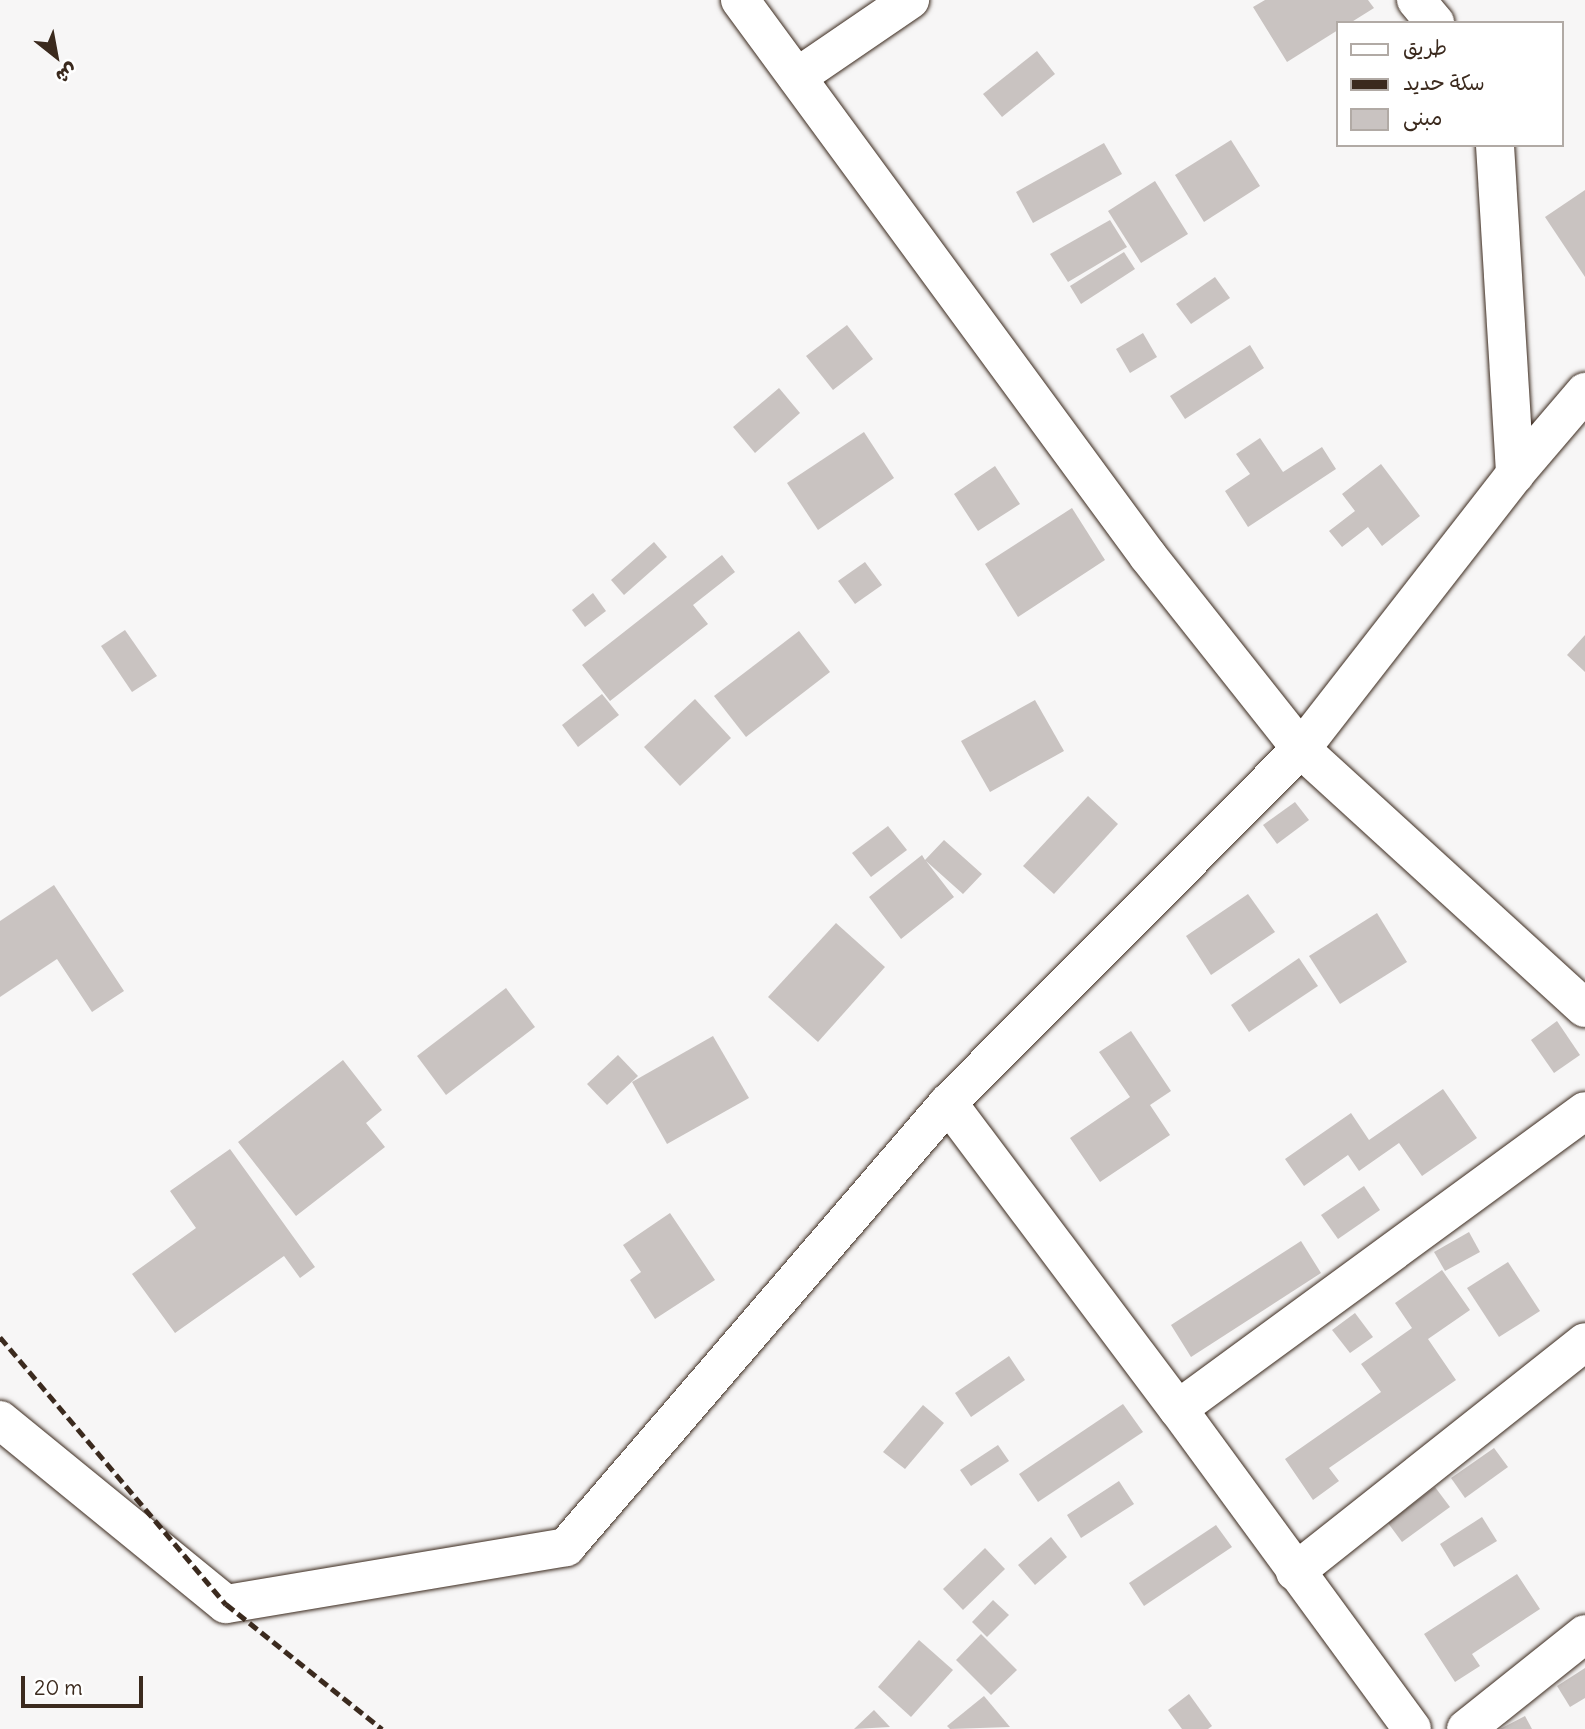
<!DOCTYPE html>
<meta charset="utf-8">
<style>
body{margin:0}
#map{position:relative;width:1585px;height:1729px;overflow:hidden;background:#f7f6f6;font-family:Delius,"Playpen Sans Arabic",sans-serif}
div>[style]{position:absolute}
.building>*{inset:0;background:#c9c3c1}
.roads{filter:drop-shadow(0 0 2px #3b2a1e) drop-shadow(0 0 2px #3b2a1e)}
.minor>*{height:38px;margin:-19px;padding:0 19px;transform-origin:19px;border-radius:19px;background:#fff}
.rail>*{height:5px;margin-top:-2.5px;transform-origin:0;background:repeating-linear-gradient(90deg,#3b2a1e 0 10px,transparent 0 15px)}
span{translate:-50% -50%;white-space:nowrap;text-align:center;line-height:1.15;-webkit-text-stroke:5px #fff;paint-order:stroke}
.legend{position:absolute;left:1336px;top:21px;width:228px;height:126px;box-sizing:border-box;background:#fff;border:2px solid #b1aaa5;margin:0;padding:9px 12px;list-style:none;font-size:21px;color:#3b2a1e}
.legend li{display:flex;align-items:center;gap:14px;height:35px}
.legend b{width:35px;border:2px solid #b1aaa5}
.north{position:absolute;left:21px;top:21px;width:70px;height:70px;-webkit-text-stroke:5px #fff;paint-order:stroke;rotate:149deg;font-size:19px;font-weight:700;line-height:28px;text-align:center;color:#3b2a1e}
.north::after{content:'';display:block;margin:auto;width:24px;height:32px;background:#3b2a1e;clip-path:polygon(50% 0,100% 100%,50% 72%,0 100%)}
.scale{position:absolute;left:21px;top:1676px;width:122px;height:32px;box-sizing:border-box;border:4px solid #3b2a1e;border-top:0;padding-left:9px;font-size:21px;line-height:24px;white-space:nowrap;color:#3b2a1e;-webkit-text-stroke:5px #fff;paint-order:stroke}
</style>
<div id="map">
<div class="building">
<i style="clip-path:polygon(1265px 0,1368px 0,1374px 8px,1350px 23px,1338px 23px,1338px 30px,1287px 62px,1253px 7px)"></i>
<i style="clip-path:polygon(1037px 51px,1055px 74px,1002px 117px,983px 94px)"></i>
<i style="clip-path:polygon(1231px 140px,1260px 186px,1204px 222px,1175px 175px)"></i>
<i style="clip-path:polygon(1104px 143px,1122px 174px,1033px 223px,1016px 192px)"></i>
<i style="clip-path:polygon(1155px 181px,1188px 234px,1141px 263px,1108px 211px)"></i>
<i style="clip-path:polygon(1585px 190px,1585px 277px,1545px 217px)"></i>
<i style="clip-path:polygon(1110px 220px,1127px 247px,1068px 282px,1050px 254px)"></i>
<i style="clip-path:polygon(1124px 252px,1135px 269px,1081px 304px,1070px 286px)"></i>
<i style="clip-path:polygon(1215px 277px,1230px 298px,1191px 324px,1176px 304px)"></i>
<i style="clip-path:polygon(847px 325px,873px 359px,833px 390px,806px 356px)"></i>
<i style="clip-path:polygon(1143px 333px,1157px 357px,1130px 373px,1116px 349px)"></i>
<i style="clip-path:polygon(1250px 345px,1264px 368px,1185px 419px,1170px 396px)"></i>
<i style="clip-path:polygon(779px 388px,800px 413px,755px 453px,733px 427px)"></i>
<i style="clip-path:polygon(864px 432px,894px 478px,818px 530px,787px 483px)"></i>
<i style="clip-path:polygon(1260px 438px,1283px 472px,1322px 447px,1336px 469px,1248px 527px,1225px 491px,1250px 474px,1236px 454px)"></i>
<i style="clip-path:polygon(1381px 464px,1420px 516px,1382px 546px,1368px 527px,1342px 547px,1329px 531px,1355px 511px,1342px 494px)"></i>
<i style="clip-path:polygon(995px 466px,1020px 504px,978px 531px,954px 494px)"></i>
<i style="clip-path:polygon(1072px 508px,1105px 560px,1018px 617px,985px 564px)"></i>
<i style="clip-path:polygon(654px 542px,667px 557px,624px 595px,611px 580px)"></i>
<i style="clip-path:polygon(722px 555px,735px 572px,693px 605px,708px 624px,610px 701px,582px 665px)"></i>
<i style="clip-path:polygon(865px 562px,882px 585px,855px 604px,838px 581px)"></i>
<i style="clip-path:polygon(593px 593px,606px 611px,585px 627px,572px 610px)"></i>
<i style="clip-path:polygon(125px 630px,157px 676px,132px 692px,101px 646px)"></i>
<i style="clip-path:polygon(799px 631px,830px 672px,746px 737px,714px 696px)"></i>
<i style="clip-path:polygon(1585px 635px,1585px 672px,1567px 655px)"></i>
<i style="clip-path:polygon(602px 694px,619px 715px,578px 747px,562px 725px)"></i>
<i style="clip-path:polygon(695px 699px,731px 738px,680px 786px,644px 747px)"></i>
<i style="clip-path:polygon(1035px 700px,1064px 751px,990px 792px,961px 741px)"></i>
<i style="clip-path:polygon(1088px 796px,1118px 824px,1054px 894px,1023px 866px)"></i>
<i style="clip-path:polygon(1295px 802px,1309px 820px,1277px 844px,1263px 825px)"></i>
<i style="clip-path:polygon(888px 826px,907px 850px,871px 877px,852px 853px)"></i>
<i style="clip-path:polygon(944px 840px,982px 874px,963px 894px,926px 861px,954px 897px,901px 939px,869px 897px,922px 855px,925px 860px)"></i>
<i style="clip-path:polygon(54px 885px,124px 991px,92px 1012px,57px 959px,0 997px,0 921px)"></i>
<i style="clip-path:polygon(1248px 894px,1275px 932px,1211px 975px,1186px 936px)"></i>
<i style="clip-path:polygon(1377px 913px,1407px 962px,1340px 1004px,1309px 956px)"></i>
<i style="clip-path:polygon(836px 923px,885px 967px,818px 1042px,768px 997px)"></i>
<i style="clip-path:polygon(1299px 958px,1318px 986px,1249px 1032px,1231px 1005px)"></i>
<i style="clip-path:polygon(506px 988px,535px 1027px,446px 1095px,417px 1056px)"></i>
<i style="clip-path:polygon(1557px 1021px,1580px 1055px,1554px 1073px,1531px 1040px)"></i>
<i style="clip-path:polygon(1131px 1031px,1171px 1091px,1150px 1105px,1170px 1135px,1100px 1182px,1070px 1138px,1130px 1097px,1099px 1052px)"></i>
<i style="clip-path:polygon(713px 1036px,749px 1098px,667px 1144px,632px 1082px)"></i>
<i style="clip-path:polygon(618px 1055px,638px 1076px,607px 1105px,587px 1084px)"></i>
<i style="clip-path:polygon(343px 1060px,382px 1110px,366px 1123px,385px 1147px,296px 1216px,238px 1142px)"></i>
<i style="clip-path:polygon(1443px 1089px,1477px 1138px,1422px 1176px,1399px 1143px,1359px 1171px,1348px 1155px,1304px 1186px,1285px 1159px,1351px 1113px,1369px 1140px)"></i>
<i style="clip-path:polygon(230px 1149px,315px 1267px,300px 1278px,284px 1256px,175px 1333px,132px 1274px,196px 1228px,170px 1191px)"></i>
<i style="clip-path:polygon(1364px 1186px,1380px 1210px,1338px 1239px,1321px 1215px)"></i>
<i style="clip-path:polygon(670px 1213px,715px 1280px,655px 1319px,630px 1280px,641px 1272px,623px 1245px)"></i>
<i style="clip-path:polygon(1469px 1232px,1480px 1252px,1445px 1271px,1434px 1252px)"></i>
<i style="clip-path:polygon(1301px 1241px,1321px 1273px,1191px 1357px,1171px 1325px)"></i>
<i style="clip-path:polygon(1508px 1262px,1540px 1311px,1499px 1337px,1467px 1288px)"></i>
<i style="clip-path:polygon(1442px 1270px,1470px 1310px,1428px 1339px,1456px 1380px,1329px 1468px,1339px 1481px,1313px 1500px,1285px 1459px,1381px 1392px,1361px 1364px,1412px 1328px,1395px 1303px)"></i>
<i style="clip-path:polygon(1355px 1313px,1373px 1337px,1350px 1353px,1332px 1330px)"></i>
<i style="clip-path:polygon(1009px 1356px,1025px 1380px,971px 1417px,955px 1393px)"></i>
<i style="clip-path:polygon(1123px 1404px,1143px 1432px,1038px 1502px,1019px 1474px)"></i>
<i style="clip-path:polygon(923px 1405px,944px 1423px,905px 1469px,883px 1452px)"></i>
<i style="clip-path:polygon(998px 1445px,1009px 1461px,971px 1486px,960px 1470px)"></i>
<i style="clip-path:polygon(1494px 1448px,1508px 1467px,1465px 1498px,1451px 1478px)"></i>
<i style="clip-path:polygon(1119px 1481px,1134px 1504px,1081px 1538px,1067px 1515px)"></i>
<i style="clip-path:polygon(1435px 1487px,1450px 1507px,1402px 1542px,1388px 1523px)"></i>
<i style="clip-path:polygon(1482px 1517px,1497px 1541px,1454px 1567px,1440px 1544px)"></i>
<i style="clip-path:polygon(1216px 1525px,1232px 1547px,1144px 1606px,1129px 1583px)"></i>
<i style="clip-path:polygon(1051px 1537px,1067px 1557px,1035px 1585px,1018px 1565px)"></i>
<i style="clip-path:polygon(985px 1548px,1005px 1569px,963px 1610px,943px 1589px)"></i>
<i style="clip-path:polygon(1517px 1574px,1540px 1609px,1472px 1654px,1480px 1666px,1455px 1682px,1424px 1634px)"></i>
<i style="clip-path:polygon(993px 1600px,1009px 1615px,987px 1637px,972px 1622px)"></i>
<i style="clip-path:polygon(981px 1634px,1017px 1670px,991px 1695px,956px 1660px)"></i>
<i style="clip-path:polygon(919px 1640px,953px 1670px,911px 1717px,878px 1687px)"></i>
<i style="clip-path:polygon(1585px 1668px,1585px 1698px,1570px 1707px,1557px 1686px)"></i>
<i style="clip-path:polygon(1189px 1694px,1212px 1726px,1208px 1729px,1182px 1729px,1168px 1710px)"></i>
<i style="clip-path:polygon(984px 1696px,1010px 1727px,950px 1729px,947px 1726px)"></i>
<i style="clip-path:polygon(874px 1710px,890px 1727px,854px 1729px)"></i>
<i style="clip-path:polygon(1525px 1716px,1532px 1729px,1500px 1729px)"></i>
</div>
<div class="roads">
<div class="minor">
<i style="left:740px;top:0;width:690px;rotate:53.73deg"></i>
<i style="left:1148px;top:556px;width:246px;rotate:51.6deg"></i>
<i style="left:1301px;top:749px;width:384px;rotate:42.4deg"></i>
<i style="left:1416px;top:0;width:30px;rotate:50deg"></i>
<i style="left:797px;top:77px;width:137px;rotate:-34.3deg"></i>
<i style="left:1495px;top:145px;width:330px;rotate:86.5deg"></i>
<i style="left:948px;top:1103px;width:383px;rotate:53.1deg"></i>
<i style="left:1178px;top:1409px;width:396px;rotate:53.8deg"></i>
<i style="left:1178px;top:1409px;width:504px;rotate:-36.21deg"></i>
<i style="left:0;top:1420px;width:291px;rotate:39.2deg"></i>
<i style="left:226px;top:1604px;width:345px;rotate:-9.5deg"></i>
<i style="left:566px;top:1547px;width:586px;rotate:-49.29deg"></i>
<i style="left:948px;top:1103px;width:500px;rotate:-45.1deg"></i>
<i style="left:1301px;top:749px;width:348px;rotate:-52.1deg"></i>
<i style="left:1515px;top:474px;width:108px;rotate:-49.5deg"></i>
<i style="left:1295px;top:1572px;width:370px;rotate:-38.4deg"></i>
<i style="left:1466px;top:1729px;width:152px;rotate:-38.6deg"></i>
</div>
</div>
<div class="rail">
<i style="left:0;top:1337px;width:350px;rotate:49.8deg"></i>
<i style="left:226px;top:1604px;width:200px;rotate:38.7deg"></i>
</div>
<ul class="legend">
<li><b style="height:9px;background:#fff"></b>طريق</li>
<li><b style="height:9px;background:#3b2a1e"></b>سكة حديد</li>
<li><b style="height:19px;background:#c9c3c1"></b>مبنى</li>
</ul>
<div class="north">ش</div>
<div class="scale">20 m</div>
</div>
